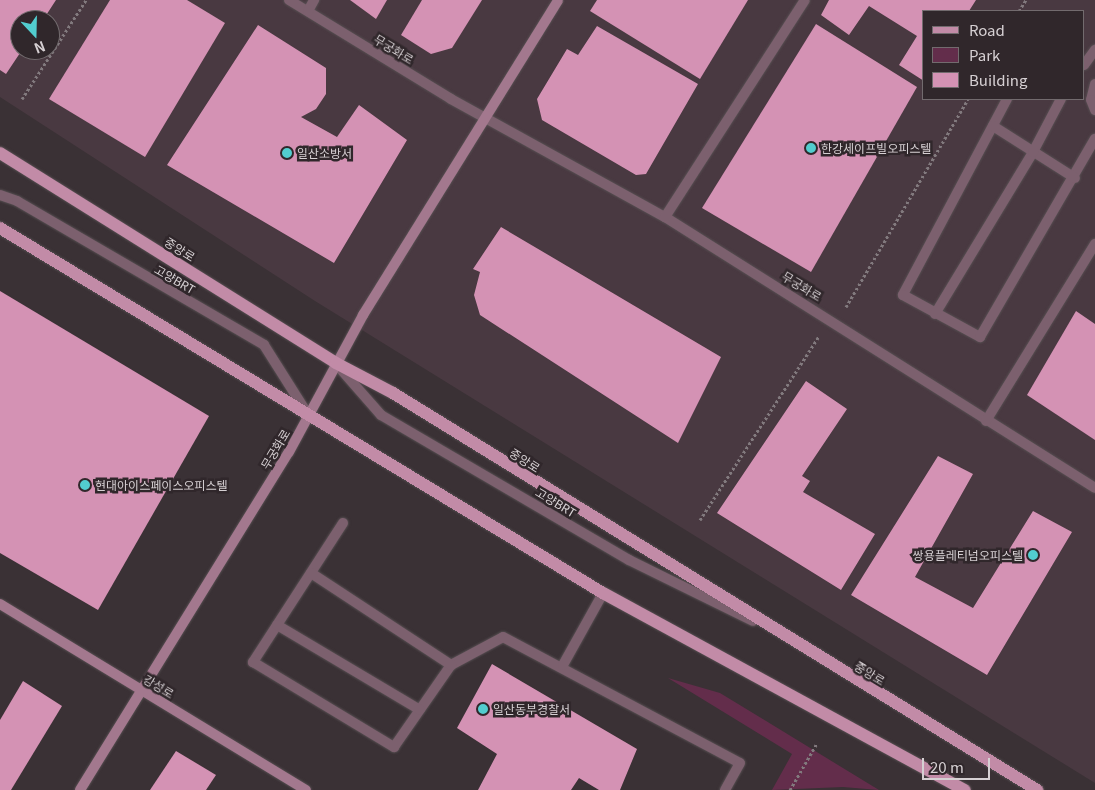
<!DOCTYPE html>
<meta charset="utf-8">
<style>
body{margin:0}
#map{position:relative;width:1095px;height:790px;overflow:hidden;background:#3a3135;font-family:Georgia,"Noto Sans KR",serif}
div>[style]{position:absolute}
.built>*{inset:0;background:#493941}
.green>*{inset:0;background:#632d4b}
.building>*{inset:0;background:#d492b4}
.path>*{height:3px;margin-top:-1.5px;transform-origin:0;background:repeating-linear-gradient(90deg,#827a7e 0 2.5px,transparent 0 5px)}
.roads{filter:drop-shadow(0 0 1px #564e51) drop-shadow(0 0 1px #564e51)}
.lane>*{height:10px;margin:-5px;padding:0 5px;transform-origin:5px;border-radius:5px;background:#7c606e}
.street>*{height:10px;margin:-5px;padding:0 5px;transform-origin:5px;border-radius:5px;background:#7c606e}
.secondary>*{height:10px;margin:-5px;padding:0 5px;transform-origin:5px;border-radius:5px;background:#a3788e}
.primary>*{height:12px;margin:-6px;padding:0 6px;transform-origin:6px;border-radius:6px;background:#c28ba7}
.dots>*{width:14px;height:14px;translate:-50% -50%;box-sizing:border-box;border:2px solid #30272b;border-radius:50%}
span{translate:-50% -50%;white-space:nowrap;text-align:center;line-height:1.15;-webkit-text-stroke:5px #30272b;paint-order:stroke}
.street-label{font-size:12px;color:#d6d0d3}
.poi-label{font-size:12px;color:#d6d0d3}
.left{translate:0 -50%;text-align:left}
.right{translate:-100% -50%;text-align:right}
.legend{position:absolute;left:922px;top:10px;width:162px;height:90px;box-sizing:border-box;background:#30272b;border:1px solid #726b6e;margin:0;padding:6px 9px;list-style:none;font-size:15px;color:#d6d0d3}
.legend li{display:flex;align-items:center;gap:10px;height:25px}
.legend b{width:25px;border:1px solid #726b6e}
.north{position:absolute;left:10px;top:10px;width:50px;height:50px;box-sizing:border-box;background:#30272b;border:1px solid #726b6e;border-radius:50%;rotate:159deg;font-size:14px;font-weight:700;line-height:20px;text-align:center;color:#d6d0d3}
.north::after{content:'';display:block;margin:auto;width:18px;height:22px;background:#52cdcf;clip-path:polygon(50% 0,100% 100%,50% 72%,0 100%)}
.scale{position:absolute;left:922px;top:758px;width:68px;height:22px;box-sizing:border-box;border:2px solid #d6d0d3;border-top:0;padding-left:6px;font-size:15px;line-height:18px;white-space:nowrap;color:#d6d0d3;-webkit-text-stroke:4px #30272b;paint-order:stroke}
</style>
<div id="map">
<div class="built">
<i style="clip-path:polygon(evenodd,0 0,1095px 0,1095px 783px,315px 301px,0 97px,0 0,924px 11px,1084px 11px,1084px 99px,924px 99px,924px 11px,0 0,20px 20px,50px 20px,50px 50px,20px 50px,20px 20px)"></i>
</div>
<div class="green">
<i style="clip-path:polygon(668px 678px,720px 693px,879px 790px,843px 787px,772px 790px,792px 754px)"></i>
</div>
<div class="building">
<i style="clip-path:polygon(0 0,56px 0,43px 20px,20px 20px,22px 50px,6px 74px,0 70px)"></i>
<i style="clip-path:polygon(110px 0,187px 0,225px 23px,145px 157px,49px 99px)"></i>
<i style="clip-path:polygon(350px 0,387px 0,376px 19px)"></i>
<i style="clip-path:polygon(422px 0,482px 0,452px 48px,431px 54px,401px 35px)"></i>
<i style="clip-path:polygon(597px 0,748px 0,700px 79px,590px 11px)"></i>
<i style="clip-path:polygon(829px 0,976px 0,969px 11px,924px 11px,924px 81px,899px 65px,917px 36px,869px 6px,849px 35px,821px 15px)"></i>
<i style="clip-path:polygon(816px 24px,917px 87px,811px 272px,702px 208px)"></i>
<i style="clip-path:polygon(258px 25px,326px 68px,326px 94px,316px 109px,301px 117px,337px 137px,359px 105px,407px 140px,334px 263px,167px 165px)"></i>
<i style="clip-path:polygon(597px 26px,698px 84px,646px 174px,636px 175px,542px 120px,537px 99px,567px 49px,578px 55px)"></i>
<i style="clip-path:polygon(501px 227px,721px 357px,678px 443px,480px 315px,474px 295px,480px 272px,473px 269px)"></i>
<i style="clip-path:polygon(0 291px,209px 416px,98px 610px,0 553px)"></i>
<i style="clip-path:polygon(1076px 311px,1095px 324px,1095px 440px,1027px 395px)"></i>
<i style="clip-path:polygon(806px 381px,847px 409px,802px 476px,810px 481px,803px 492px,875px 534px,841px 590px,717px 513px)"></i>
<i style="clip-path:polygon(938px 456px,973px 474px,915px 577px,973px 608px,1033px 511px,1072px 532px,987px 675px,851px 595px)"></i>
<i style="clip-path:polygon(492px 664px,637px 749px,620px 790px,599px 790px,579px 778px,571px 790px,478px 790px,497px 754px,457px 728px)"></i>
<i style="clip-path:polygon(23px 681px,62px 706px,11px 790px,0 790px,0 720px)"></i>
<i style="clip-path:polygon(176px 751px,216px 775px,206px 790px,150px 790px)"></i>
</div>
<div class="path">
<i style="left:1019px;top:11px;width:13px;rotate:-58deg"></i>
<i style="left:22px;top:99px;width:118px;rotate:-57.1deg"></i>
<i style="left:846px;top:307px;width:241px;rotate:-59.6deg"></i>
<i style="left:700px;top:520px;width:219px;rotate:-57.1deg"></i>
<i style="left:790px;top:790px;width:54px;rotate:-60.1deg"></i>
</div>
<div class="roads">
<div class="lane">
<i style="left:1084px;top:65px;width:19px;rotate:-54deg"></i>
<i style="left:1095px;top:84px;width:16px;rotate:104deg"></i>
<i style="left:1091px;top:100px;width:11px;rotate:68deg"></i>
<i style="left:1007px;top:99px;width:222px;rotate:118deg"></i>
<i style="left:903px;top:295px;width:88px;rotate:28.6deg"></i>
<i style="left:980px;top:337px;width:229px;rotate:-59.9deg"></i>
<i style="left:993px;top:126px;width:97px;rotate:32.4deg"></i>
<i style="left:0;top:195px;width:18px;rotate:19deg"></i>
<i style="left:17px;top:201px;width:286px;rotate:30.2deg"></i>
<i style="left:264px;top:345px;width:80px;rotate:57.7deg"></i>
<i style="left:935px;top:314px;width:189px;rotate:-58.8deg"></i>
<i style="left:1033px;top:152px;width:60px;rotate:-62.2deg"></i>
<i style="left:338px;top:366px;width:65px;rotate:48.7deg"></i>
<i style="left:381px;top:415px;width:287px;rotate:30.3deg"></i>
<i style="left:629px;top:560px;width:138px;rotate:26.2deg"></i>
<i style="left:343px;top:523px;width:166px;rotate:122.9deg"></i>
<i style="left:253px;top:662px;width:165px;rotate:31.1deg"></i>
<i style="left:394px;top:747px;width:100px;rotate:-55.2deg"></i>
<i style="left:451px;top:665px;width:59px;rotate:-28.3deg"></i>
<i style="left:503px;top:637px;width:268px;rotate:28deg"></i>
<i style="left:740px;top:763px;width:31px;rotate:119deg"></i>
<i style="left:311px;top:573px;width:168px;rotate:33.3deg"></i>
<i style="left:277px;top:625px;width:166px;rotate:30.7deg"></i>
<i style="left:563px;top:665px;width:82px;rotate:-60.9deg"></i>
</div>
<div class="street">
<i style="left:289px;top:0;width:190px;rotate:31.4deg"></i>
<i style="left:451px;top:99px;width:244px;rotate:28.9deg"></i>
<i style="left:665px;top:217px;width:508px;rotate:32.22deg"></i>
<i style="left:308px;top:11px;width:13px;rotate:-61deg"></i>
<i style="left:665px;top:217px;width:258px;rotate:-57.2deg"></i>
<i style="left:986px;top:421px;width:208px;rotate:-58.4deg"></i>
</div>
<div class="secondary">
<i style="left:0;top:604px;width:358px;rotate:31.3deg"></i>
<i style="left:80px;top:790px;width:397px;rotate:-58.3deg"></i>
<i style="left:289px;top:452px;width:156px;rotate:-61.6deg"></i>
<i style="left:363px;top:315px;width:370px;rotate:-58.2deg"></i>
</div>
<div class="primary">
<i style="left:0;top:153px;width:396px;rotate:32deg"></i>
<i style="left:336px;top:363px;width:64px;rotate:27.8deg"></i>
<i style="left:393px;top:393px;width:757px;rotate:31.65deg"></i>
<i style="left:0;top:228px;width:705px;rotate:31.19deg"></i>
<i style="left:603px;top:593px;width:412px;rotate:28.6deg"></i>
</div>
</div>
<div class="dots">
<i style="left:811px;top:148px;background:#52cdcf"></i>
<i style="left:287px;top:153px;background:#52cdcf"></i>
<i style="left:85px;top:485px;background:#52cdcf"></i>
<i style="left:1033px;top:555px;background:#52cdcf"></i>
<i style="left:483px;top:709px;background:#52cdcf"></i>
</div>
<div class="street-label">
<span style="left:394px;top:49px;rotate:31deg">무궁화로</span>
<span style="left:180px;top:249px;rotate:32deg">중앙로</span>
<span style="left:175px;top:279px;rotate:30deg">고양BRT</span>
<span style="left:802px;top:286px;rotate:31deg">무궁화로</span>
<span style="left:275px;top:449px;rotate:-59deg">무궁화로</span>
<span style="left:525px;top:460px;rotate:32deg">중앙로</span>
<span style="left:556px;top:502px;rotate:31deg">고양BRT</span>
<span style="left:870px;top:673px;rotate:31deg">중앙로</span>
<span style="left:159px;top:686px;rotate:31deg">강성로</span>
</div>
<div class="poi-label">
<span class="left" style="left:821px;top:148px">한강세이프빌오피스텔</span>
<span class="left" style="left:297px;top:153px">일산소방서</span>
<span class="left" style="left:95px;top:485px">현대아이스페이스오피스텔</span>
<span class="right" style="left:1023px;top:555px">쌍용플레티넘오피스텔</span>
<span class="left" style="left:493px;top:709px">일산동부경찰서</span>
</div>
<ul class="legend">
<li><b style="height:6px;background:#c28ba7"></b>Road</li>
<li><b style="height:14px;background:#632d4b"></b>Park</li>
<li><b style="height:14px;background:#d492b4"></b>Building</li>
</ul>
<div class="north">N</div>
<div class="scale">20 m</div>
</div>
